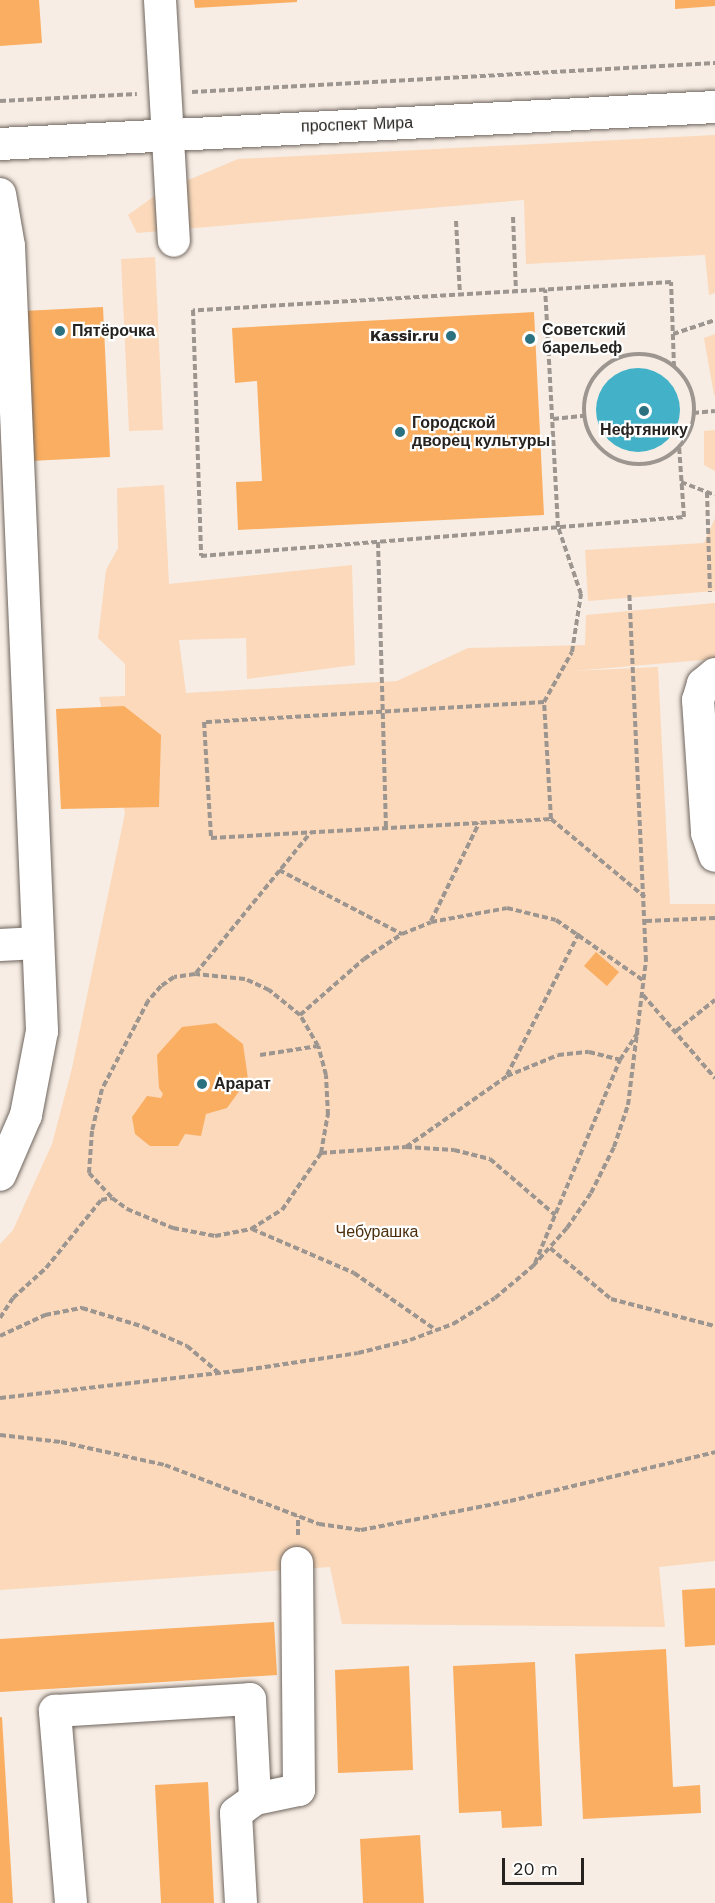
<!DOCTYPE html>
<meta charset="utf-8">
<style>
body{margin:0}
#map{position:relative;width:715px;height:1903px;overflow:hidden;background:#f7ede4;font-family:"Work Sans",sans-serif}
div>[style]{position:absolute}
.green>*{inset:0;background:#fbd9ba}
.water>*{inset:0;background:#43b2c8}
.round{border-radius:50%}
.building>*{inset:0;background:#faae61}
.path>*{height:4px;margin-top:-2px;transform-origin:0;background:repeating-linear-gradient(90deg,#9d9690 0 6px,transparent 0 9px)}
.path>.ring{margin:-2px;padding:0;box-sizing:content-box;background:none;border:4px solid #9d9690;border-radius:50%}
.roads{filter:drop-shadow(0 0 2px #6e655e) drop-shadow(0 0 2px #6e655e)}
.minor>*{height:32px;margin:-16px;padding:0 16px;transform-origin:16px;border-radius:16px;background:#fff}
.dots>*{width:16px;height:16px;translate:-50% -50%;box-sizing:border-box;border:3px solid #fff;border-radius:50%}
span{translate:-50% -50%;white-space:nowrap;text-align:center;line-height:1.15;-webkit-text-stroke:4.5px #fff;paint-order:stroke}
.street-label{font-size:16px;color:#26221f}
.poi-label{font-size:16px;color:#26221f;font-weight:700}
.left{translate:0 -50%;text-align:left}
.right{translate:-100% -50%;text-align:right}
.park-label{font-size:16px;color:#4c2e0c}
.scale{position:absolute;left:502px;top:1858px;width:82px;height:27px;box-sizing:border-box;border:3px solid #26221f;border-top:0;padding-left:8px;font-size:18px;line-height:21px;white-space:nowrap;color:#26221f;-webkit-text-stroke:4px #fff;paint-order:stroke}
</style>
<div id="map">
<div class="green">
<i style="clip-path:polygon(715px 135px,715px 293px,709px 295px,705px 255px,526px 264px,524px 200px,137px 233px,128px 215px,160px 192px,238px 159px)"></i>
<i style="clip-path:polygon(155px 257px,163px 430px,129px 431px,121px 259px)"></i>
<i style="clip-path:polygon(715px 334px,715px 395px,714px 395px,704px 338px)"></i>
<i style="clip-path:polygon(715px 430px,715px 471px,704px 465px,704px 431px)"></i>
<i style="clip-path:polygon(164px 485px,169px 584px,352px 565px,355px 665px,247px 679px,246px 638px,179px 640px,186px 693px,397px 681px,468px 648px,585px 645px,586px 615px,715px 603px,715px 659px,572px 671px,658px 667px,670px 904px,715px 904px,715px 1561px,659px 1567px,665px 1627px,342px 1624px,330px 1567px,0 1590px,0 1244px,13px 1230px,52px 1144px,72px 1068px,125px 813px,99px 697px,125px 696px,125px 664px,98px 638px,106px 570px,118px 548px,117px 488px)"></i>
<i style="clip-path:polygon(715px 518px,715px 591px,588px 601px,585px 550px,704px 543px)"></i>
</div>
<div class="water">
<i class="round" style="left:596px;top:368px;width:84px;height:84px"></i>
</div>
<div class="building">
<i style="clip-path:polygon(0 0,39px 0,42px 43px,0 46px)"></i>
<i style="clip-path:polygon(194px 0,297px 0,297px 2px,195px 8px)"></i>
<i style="clip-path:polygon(675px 0,715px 0,715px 6px,675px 9px)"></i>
<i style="clip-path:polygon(103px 307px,110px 457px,30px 461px,23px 311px)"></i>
<i style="clip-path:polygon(534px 312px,544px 515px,238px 530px,236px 482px,262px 481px,257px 381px,235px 383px,232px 328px)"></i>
<i style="clip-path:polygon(124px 706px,161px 735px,159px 807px,61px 809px,56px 709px)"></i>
<i style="clip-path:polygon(596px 952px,619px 972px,607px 986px,584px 966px)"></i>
<i style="clip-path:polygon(216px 1023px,243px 1044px,248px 1079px,227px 1108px,206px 1114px,201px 1136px,185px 1134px,178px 1146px,150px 1146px,135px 1134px,132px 1117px,147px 1096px,161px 1098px,163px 1094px,159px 1088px,157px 1055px,182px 1027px)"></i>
<i style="clip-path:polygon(715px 1588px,715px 1645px,685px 1647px,682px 1590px)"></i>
<i style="clip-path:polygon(274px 1622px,277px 1675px,0 1692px,0 1639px)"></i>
<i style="clip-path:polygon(666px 1649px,673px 1787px,700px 1785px,701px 1813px,583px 1819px,575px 1654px)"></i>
<i style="clip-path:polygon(535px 1662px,542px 1826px,502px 1828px,501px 1811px,459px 1813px,453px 1666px)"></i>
<i style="clip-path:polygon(409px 1666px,413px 1770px,338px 1773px,335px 1670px)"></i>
<i style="clip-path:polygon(0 1717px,2px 1717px,13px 1903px,0 1903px)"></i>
<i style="clip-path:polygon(208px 1782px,214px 1903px,161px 1903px,155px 1785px)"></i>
<i style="clip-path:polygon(420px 1835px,424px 1903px,363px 1903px,360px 1839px)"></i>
</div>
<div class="path">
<i style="left:192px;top:92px;width:524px;rotate:-3.17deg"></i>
<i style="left:0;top:101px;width:137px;rotate:-2.9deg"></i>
<i style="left:513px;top:217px;width:74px;rotate:87.7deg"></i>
<i style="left:456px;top:221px;width:73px;rotate:86.9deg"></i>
<i style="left:673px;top:334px;width:44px;rotate:-18.4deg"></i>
<i class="ring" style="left:584px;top:354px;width:106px;height:106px"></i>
<i style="left:674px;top:367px;width:85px;rotate:-92deg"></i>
<i style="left:671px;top:282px;width:479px;rotate:176.6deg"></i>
<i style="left:193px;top:310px;width:246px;rotate:88.1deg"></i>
<i style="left:201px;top:556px;width:485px;rotate:-4.6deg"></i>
<i style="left:684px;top:517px;width:71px;rotate:-94deg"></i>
<i style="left:693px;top:413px;width:22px;rotate:-5deg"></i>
<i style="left:553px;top:419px;width:31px;rotate:-6deg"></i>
<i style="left:681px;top:482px;width:36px;rotate:21deg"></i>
<i style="left:707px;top:492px;width:100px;rotate:88.3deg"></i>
<i style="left:378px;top:542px;width:286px;rotate:88.4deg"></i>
<i style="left:544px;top:702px;width:341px;rotate:176.6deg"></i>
<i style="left:204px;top:722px;width:116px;rotate:86.5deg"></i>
<i style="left:211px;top:838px;width:341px;rotate:-3.2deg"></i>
<i style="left:551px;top:819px;width:117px;rotate:-93.4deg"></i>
<i style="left:544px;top:702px;width:57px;rotate:-60.8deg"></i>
<i style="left:572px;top:652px;width:59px;rotate:-81.2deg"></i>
<i style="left:581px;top:594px;width:71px;rotate:-108.9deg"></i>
<i style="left:558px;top:527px;width:238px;rotate:-93.1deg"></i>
<i style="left:551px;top:819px;width:122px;rotate:39.7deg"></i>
<i style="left:279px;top:870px;width:139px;rotate:27.5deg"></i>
<i style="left:431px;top:921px;width:109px;rotate:-63.9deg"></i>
<i style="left:646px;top:921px;width:69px;rotate:-2.5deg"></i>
<i style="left:196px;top:973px;width:181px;rotate:-50.8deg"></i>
<i style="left:643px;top:995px;width:110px;rotate:49.1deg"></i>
<i style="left:300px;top:1015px;width:85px;rotate:-41.2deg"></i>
<i style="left:364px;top:959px;width:45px;rotate:-33.3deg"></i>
<i style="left:402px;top:934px;width:31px;rotate:-22deg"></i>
<i style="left:431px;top:922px;width:77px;rotate:-10.4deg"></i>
<i style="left:507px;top:908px;width:50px;rotate:13.8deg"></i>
<i style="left:556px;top:920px;width:107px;rotate:34.7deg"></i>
<i style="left:676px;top:1031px;width:50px;rotate:-38.5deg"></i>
<i style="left:260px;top:1055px;width:59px;rotate:-8.8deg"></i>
<i style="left:507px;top:1075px;width:159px;rotate:-63.1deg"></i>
<i style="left:406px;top:1147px;width:123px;rotate:-35.1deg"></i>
<i style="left:507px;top:1076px;width:55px;rotate:-22.4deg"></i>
<i style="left:558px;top:1055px;width:31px;rotate:-6deg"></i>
<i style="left:589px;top:1052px;width:32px;rotate:14deg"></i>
<i style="left:321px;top:1153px;width:85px;rotate:-4deg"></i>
<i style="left:406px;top:1147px;width:48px;rotate:3.6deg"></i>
<i style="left:454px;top:1150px;width:37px;rotate:14deg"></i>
<i style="left:490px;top:1159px;width:86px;rotate:40.7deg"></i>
<i style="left:252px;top:1229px;width:111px;rotate:23.3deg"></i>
<i style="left:354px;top:1273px;width:100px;rotate:34.8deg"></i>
<i style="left:550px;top:1248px;width:80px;rotate:39.9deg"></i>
<i style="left:611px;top:1299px;width:107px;rotate:14.6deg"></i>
<i style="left:535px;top:1263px;width:220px;rotate:-67.3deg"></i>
<i style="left:620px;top:1060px;width:33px;rotate:-57deg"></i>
<i style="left:0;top:1318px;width:24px;rotate:-57deg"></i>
<i style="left:13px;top:1298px;width:45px;rotate:-42.3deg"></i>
<i style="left:46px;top:1268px;width:87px;rotate:-51deg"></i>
<i style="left:101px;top:1200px;width:11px;rotate:-10deg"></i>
<i style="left:112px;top:1198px;width:19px;rotate:36deg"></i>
<i style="left:127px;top:1209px;width:50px;rotate:22.4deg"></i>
<i style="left:173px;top:1228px;width:43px;rotate:10.8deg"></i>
<i style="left:215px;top:1236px;width:37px;rotate:-11deg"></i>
<i style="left:251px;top:1229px;width:36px;rotate:-32deg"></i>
<i style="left:282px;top:1210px;width:69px;rotate:-55.6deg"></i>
<i style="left:321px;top:1153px;width:39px;rotate:-80deg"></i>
<i style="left:328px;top:1115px;width:40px;rotate:-92.9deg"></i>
<i style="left:326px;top:1075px;width:30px;rotate:-105deg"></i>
<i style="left:318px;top:1046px;width:36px;rotate:-120deg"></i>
<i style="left:300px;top:1015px;width:40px;rotate:-141deg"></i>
<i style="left:269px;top:990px;width:26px;rotate:-155deg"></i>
<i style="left:245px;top:979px;width:50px;rotate:-174.3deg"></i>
<i style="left:195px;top:974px;width:21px;rotate:172deg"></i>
<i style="left:174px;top:977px;width:16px;rotate:145deg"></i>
<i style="left:161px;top:986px;width:20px;rotate:131deg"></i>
<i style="left:148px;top:1001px;width:99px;rotate:117.6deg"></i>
<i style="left:102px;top:1089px;width:43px;rotate:103.4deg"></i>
<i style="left:92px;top:1131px;width:42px;rotate:94.1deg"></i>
<i style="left:89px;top:1173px;width:34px;rotate:47deg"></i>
<i style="left:0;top:1336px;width:50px;rotate:-25deg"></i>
<i style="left:45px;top:1315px;width:38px;rotate:-11deg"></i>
<i style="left:82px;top:1308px;width:65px;rotate:17deg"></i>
<i style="left:144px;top:1327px;width:47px;rotate:23.8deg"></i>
<i style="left:187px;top:1346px;width:42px;rotate:40.2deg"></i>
<i style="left:0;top:1398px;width:240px;rotate:-6.5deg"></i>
<i style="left:238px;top:1371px;width:121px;rotate:-8.5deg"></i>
<i style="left:358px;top:1353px;width:54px;rotate:-14deg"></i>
<i style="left:410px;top:1340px;width:46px;rotate:-20.4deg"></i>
<i style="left:453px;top:1324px;width:49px;rotate:-31.8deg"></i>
<i style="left:495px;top:1298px;width:50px;rotate:-40.1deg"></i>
<i style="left:533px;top:1266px;width:51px;rotate:-48.2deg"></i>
<i style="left:567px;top:1228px;width:42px;rotate:-55.6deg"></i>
<i style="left:591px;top:1193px;width:51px;rotate:-63.4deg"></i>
<i style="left:614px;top:1147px;width:44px;rotate:-71.6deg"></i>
<i style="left:628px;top:1105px;width:145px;rotate:-82.9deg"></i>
<i style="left:646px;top:961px;width:369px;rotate:-92.6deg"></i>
<i style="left:0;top:1435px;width:61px;rotate:6.5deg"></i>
<i style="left:61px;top:1442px;width:107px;rotate:12.5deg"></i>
<i style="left:165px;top:1465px;width:165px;rotate:21deg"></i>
<i style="left:319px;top:1524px;width:42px;rotate:8.1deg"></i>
<i style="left:361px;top:1530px;width:152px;rotate:-11deg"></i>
<i style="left:510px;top:1501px;width:211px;rotate:-13.4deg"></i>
<i style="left:298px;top:1535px;width:19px;rotate:-90deg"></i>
</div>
<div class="roads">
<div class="minor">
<i style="left:160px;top:0;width:241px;rotate:86.7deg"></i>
<i style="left:0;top:144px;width:716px;rotate:-2.96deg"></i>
<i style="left:0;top:194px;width:53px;rotate:80.2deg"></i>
<i style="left:9px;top:246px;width:786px;rotate:87.59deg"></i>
<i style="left:42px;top:1031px;width:86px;rotate:100.8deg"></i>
<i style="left:26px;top:1115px;width:65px;rotate:113.4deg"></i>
<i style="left:715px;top:674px;width:16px;rotate:140deg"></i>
<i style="left:703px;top:684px;width:17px;rotate:107deg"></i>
<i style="left:698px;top:700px;width:133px;rotate:86.1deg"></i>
<i style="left:707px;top:833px;width:24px;rotate:71deg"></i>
<i style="left:0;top:945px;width:38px;rotate:-3deg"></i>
<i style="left:71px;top:1903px;width:193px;rotate:-94.8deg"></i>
<i style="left:55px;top:1711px;width:195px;rotate:-3.5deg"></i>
<i style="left:250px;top:1699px;width:100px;rotate:87.1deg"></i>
<i style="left:241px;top:1903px;width:90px;rotate:-93.2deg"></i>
<i style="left:236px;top:1813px;width:24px;rotate:-36deg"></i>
<i style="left:255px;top:1799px;width:45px;rotate:-11.6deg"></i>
<i style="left:299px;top:1790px;width:227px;rotate:-90.5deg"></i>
</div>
</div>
<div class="dots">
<i style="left:60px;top:331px;background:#2b717f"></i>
<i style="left:451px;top:336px;background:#2b717f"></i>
<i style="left:530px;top:339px;background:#2b717f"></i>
<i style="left:644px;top:411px;background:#2b717f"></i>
<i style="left:400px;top:432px;background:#2b717f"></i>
<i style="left:202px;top:1084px;background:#2b717f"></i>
</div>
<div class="street-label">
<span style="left:357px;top:125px;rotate:-2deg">проспект Мира</span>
</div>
<div class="poi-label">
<span class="left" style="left:542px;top:339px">Советский<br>барельеф</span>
<span class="left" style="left:72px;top:331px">Пятёрочка</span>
<span class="right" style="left:439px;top:336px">Kassir.ru</span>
<span class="left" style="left:412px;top:432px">Городской<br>дворец культуры</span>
<span style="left:644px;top:430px">Нефтянику</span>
<span class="left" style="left:214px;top:1084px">Арарат</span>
</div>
<div class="park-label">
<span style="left:377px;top:1232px">Чебурашка</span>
</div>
<div class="scale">20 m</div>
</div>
